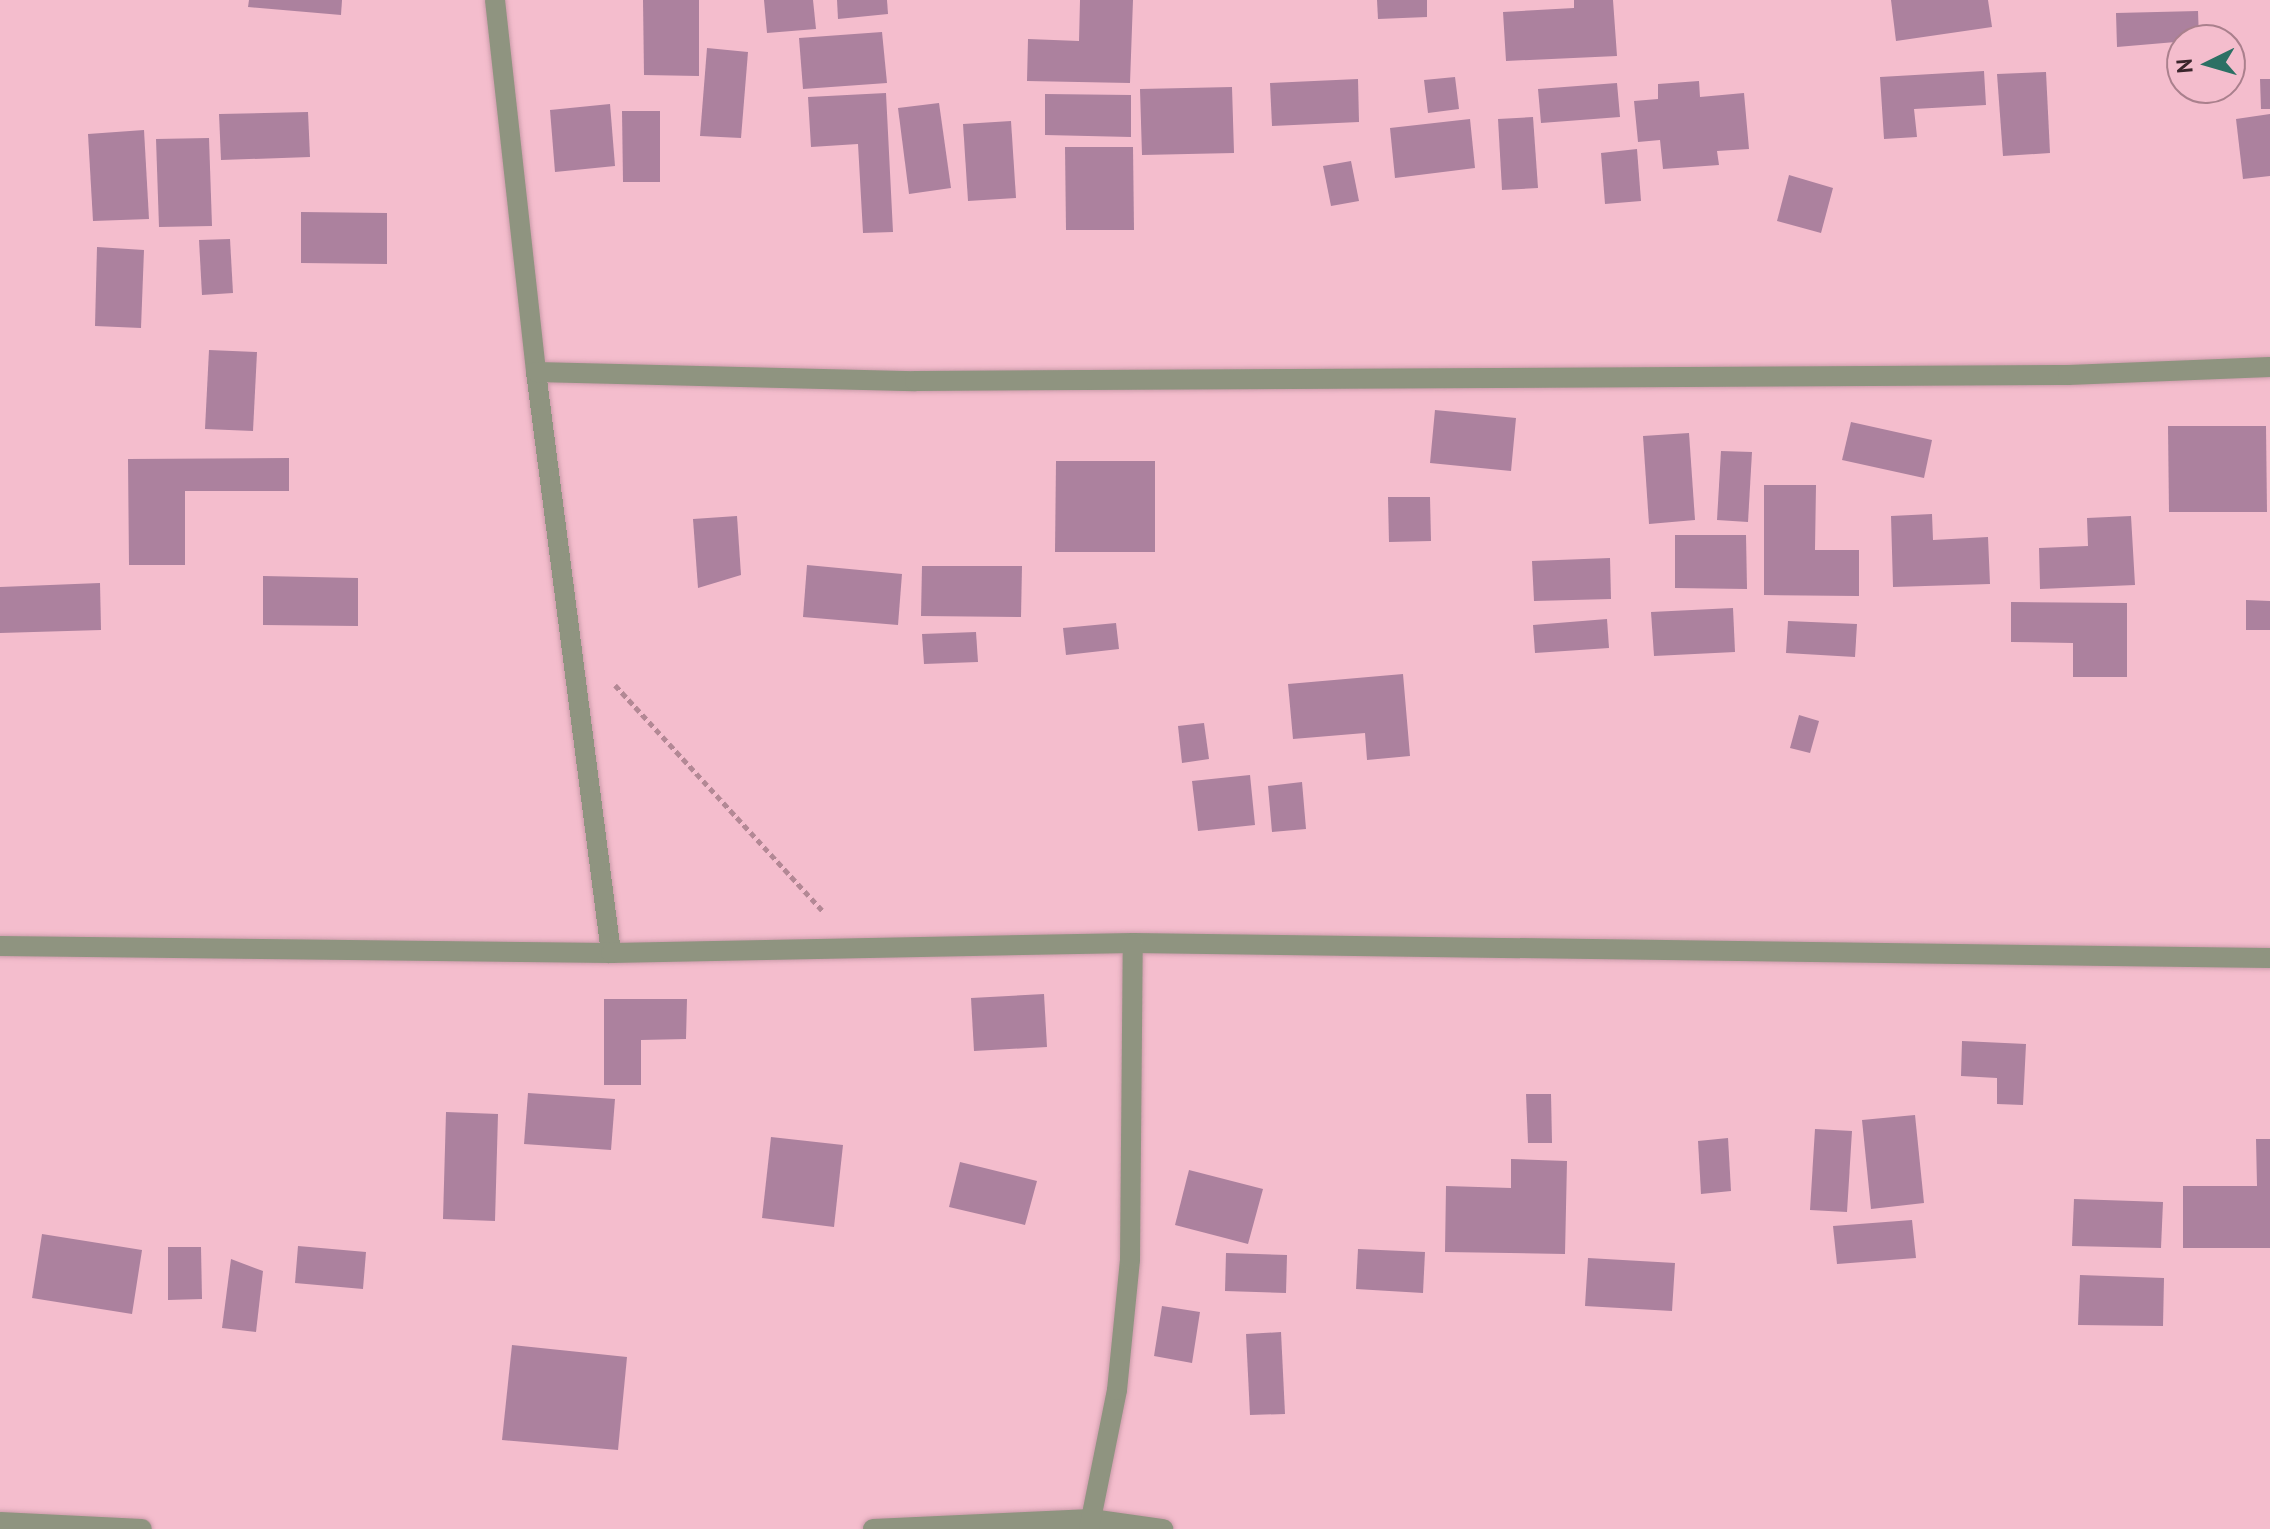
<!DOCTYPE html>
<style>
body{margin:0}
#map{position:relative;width:2270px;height:1529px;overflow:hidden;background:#f4bdcd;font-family:"PT Sans",sans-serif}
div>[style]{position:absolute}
.building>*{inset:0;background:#ac819e}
.path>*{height:5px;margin-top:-2.5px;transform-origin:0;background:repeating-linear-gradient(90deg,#b38895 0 6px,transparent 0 10px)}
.roads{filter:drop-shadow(0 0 2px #cb9caa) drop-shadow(0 0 2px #cb9caa)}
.minor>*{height:20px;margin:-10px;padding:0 10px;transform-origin:10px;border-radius:10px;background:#8f9480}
span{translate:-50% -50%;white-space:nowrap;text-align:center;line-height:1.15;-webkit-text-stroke:6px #f4bdcd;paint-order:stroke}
.north{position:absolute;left:2166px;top:24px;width:80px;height:80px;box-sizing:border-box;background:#f4bdcd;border:2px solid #aa808d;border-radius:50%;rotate:265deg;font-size:22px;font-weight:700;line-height:32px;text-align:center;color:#3a252c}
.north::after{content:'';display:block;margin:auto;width:28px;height:36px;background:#2c7064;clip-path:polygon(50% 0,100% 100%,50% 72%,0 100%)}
</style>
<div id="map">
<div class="building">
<i style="clip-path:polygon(249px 0,342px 0,341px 15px,248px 7px)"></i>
<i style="clip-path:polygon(643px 0,699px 0,699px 76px,644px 75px)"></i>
<i style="clip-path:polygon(764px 0,813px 0,816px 29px,767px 33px)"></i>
<i style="clip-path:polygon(837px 0,887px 0,888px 14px,838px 19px)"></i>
<i style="clip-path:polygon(1080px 0,1133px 0,1130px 83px,1027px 81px,1028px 39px,1079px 41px)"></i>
<i style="clip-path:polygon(1377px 0,1427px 0,1427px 17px,1378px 19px)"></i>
<i style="clip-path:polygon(1574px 0,1613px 0,1617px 56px,1506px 61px,1503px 12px,1574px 8px)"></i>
<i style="clip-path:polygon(1891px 0,1988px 0,1992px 27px,1896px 41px)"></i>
<i style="clip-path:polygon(2198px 11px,2199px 40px,2117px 47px,2116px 13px)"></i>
<i style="clip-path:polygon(882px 32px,887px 83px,803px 89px,799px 38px)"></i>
<i style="clip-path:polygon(707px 48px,748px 52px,741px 138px,700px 136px)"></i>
<i style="clip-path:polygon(1984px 71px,1986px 105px,1914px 109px,1917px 137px,1884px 139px,1880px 77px)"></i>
<i style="clip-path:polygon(2046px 72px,2050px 153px,2003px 156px,1997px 74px)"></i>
<i style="clip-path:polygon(1455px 77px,1459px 109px,1428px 113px,1424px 80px)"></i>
<i style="clip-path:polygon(1358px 79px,1359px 122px,1272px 126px,1270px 83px)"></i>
<i style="clip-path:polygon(2260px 79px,2270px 79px,2270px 109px,2261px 109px)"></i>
<i style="clip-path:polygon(1699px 81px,1700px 97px,1744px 93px,1749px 149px,1717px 151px,1719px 165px,1663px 169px,1660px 140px,1638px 142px,1634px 101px,1658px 99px,1658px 84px)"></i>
<i style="clip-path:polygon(1617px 83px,1620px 117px,1541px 123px,1538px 89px)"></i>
<i style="clip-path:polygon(1232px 87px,1234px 153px,1142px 155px,1140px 89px)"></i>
<i style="clip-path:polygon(886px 93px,893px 232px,863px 233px,858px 144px,811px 147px,808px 97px)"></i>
<i style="clip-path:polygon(1045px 94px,1131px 95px,1131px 137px,1045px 135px)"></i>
<i style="clip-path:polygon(939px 103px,951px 188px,909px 194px,898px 108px)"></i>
<i style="clip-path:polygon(610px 104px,615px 166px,555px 172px,550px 110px)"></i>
<i style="clip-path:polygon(622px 111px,660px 111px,660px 182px,623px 182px)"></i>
<i style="clip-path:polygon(308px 112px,310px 157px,221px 160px,219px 114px)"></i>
<i style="clip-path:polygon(2270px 114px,2270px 176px,2243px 179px,2236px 119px)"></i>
<i style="clip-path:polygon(1533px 117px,1538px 188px,1502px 190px,1498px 119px)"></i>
<i style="clip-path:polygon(1470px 119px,1475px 168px,1395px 178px,1390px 128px)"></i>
<i style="clip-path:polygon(1011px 121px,1016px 198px,968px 201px,963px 124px)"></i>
<i style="clip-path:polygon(144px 130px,149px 219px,93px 221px,88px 134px)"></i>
<i style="clip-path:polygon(209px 138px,212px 226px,159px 227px,156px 139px)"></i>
<i style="clip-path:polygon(1065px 147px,1133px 147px,1134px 230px,1066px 230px)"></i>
<i style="clip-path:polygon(1637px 149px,1641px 201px,1605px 204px,1601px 153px)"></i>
<i style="clip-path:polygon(1351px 161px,1359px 201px,1331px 206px,1323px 166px)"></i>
<i style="clip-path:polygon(1789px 175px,1833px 188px,1821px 233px,1777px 221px)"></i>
<i style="clip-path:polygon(301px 212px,387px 213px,387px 264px,301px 263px)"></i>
<i style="clip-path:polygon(230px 239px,233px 293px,202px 295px,199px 240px)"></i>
<i style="clip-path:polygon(97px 247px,144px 250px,141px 328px,95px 326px)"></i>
<i style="clip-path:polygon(209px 350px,257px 352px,253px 431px,205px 429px)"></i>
<i style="clip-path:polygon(1435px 410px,1516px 418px,1511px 471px,1430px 463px)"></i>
<i style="clip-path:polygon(1851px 422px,1932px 440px,1924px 478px,1842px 460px)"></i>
<i style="clip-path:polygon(2168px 426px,2266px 426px,2267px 512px,2169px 512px)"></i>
<i style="clip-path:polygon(1689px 433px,1695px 520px,1649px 524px,1643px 436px)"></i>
<i style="clip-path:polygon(1721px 451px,1752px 452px,1748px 522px,1717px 520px)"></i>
<i style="clip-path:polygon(289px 458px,289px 491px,185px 491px,185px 565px,129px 565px,128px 459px)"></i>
<i style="clip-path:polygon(1056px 461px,1155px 461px,1155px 552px,1055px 552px)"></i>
<i style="clip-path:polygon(1764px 485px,1816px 485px,1815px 550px,1859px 550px,1859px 596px,1764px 595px)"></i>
<i style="clip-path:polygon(1388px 497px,1430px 497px,1431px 541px,1389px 542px)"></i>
<i style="clip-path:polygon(1932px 514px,1933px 540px,1988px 537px,1990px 584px,1893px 587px,1891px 516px)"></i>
<i style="clip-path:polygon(737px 516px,741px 575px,698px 588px,693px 519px)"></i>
<i style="clip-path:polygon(2131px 516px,2135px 585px,2040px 589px,2039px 548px,2088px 546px,2087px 518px)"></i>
<i style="clip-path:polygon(1675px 535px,1746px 535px,1747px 589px,1675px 588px)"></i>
<i style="clip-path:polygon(1610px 558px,1611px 599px,1534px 601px,1532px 561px)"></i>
<i style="clip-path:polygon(807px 565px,902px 574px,898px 625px,803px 617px)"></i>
<i style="clip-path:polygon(922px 566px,1022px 566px,1021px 617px,921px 616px)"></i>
<i style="clip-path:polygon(263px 576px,358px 578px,358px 626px,263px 625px)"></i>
<i style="clip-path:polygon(100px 583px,101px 630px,0 633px,0 587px)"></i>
<i style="clip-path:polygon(2246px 600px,2270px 601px,2270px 630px,2246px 630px)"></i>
<i style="clip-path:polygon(2011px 602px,2127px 603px,2127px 677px,2073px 677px,2073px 643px,2011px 642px)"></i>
<i style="clip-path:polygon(1733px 608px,1735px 652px,1654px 656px,1651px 612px)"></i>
<i style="clip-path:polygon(1607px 619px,1609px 648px,1535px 653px,1533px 625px)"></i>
<i style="clip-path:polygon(1788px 621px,1857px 624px,1855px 657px,1786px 653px)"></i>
<i style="clip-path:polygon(1116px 623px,1119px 649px,1066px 655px,1063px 628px)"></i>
<i style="clip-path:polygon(976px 632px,978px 662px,924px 664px,922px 634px)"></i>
<i style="clip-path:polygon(1403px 674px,1410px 756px,1367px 760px,1365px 733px,1293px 739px,1288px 684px)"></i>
<i style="clip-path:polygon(1799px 715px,1819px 721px,1810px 753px,1790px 748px)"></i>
<i style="clip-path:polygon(1204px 723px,1209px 759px,1182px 763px,1178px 726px)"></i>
<i style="clip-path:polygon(1250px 775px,1255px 825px,1198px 831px,1192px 781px)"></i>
<i style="clip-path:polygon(1302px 782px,1306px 829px,1272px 832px,1268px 786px)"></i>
<i style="clip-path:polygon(1044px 994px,1047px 1047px,974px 1051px,971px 998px)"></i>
<i style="clip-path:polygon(604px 999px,687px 999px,686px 1039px,641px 1040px,641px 1085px,604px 1085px)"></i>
<i style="clip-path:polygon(1962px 1041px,2026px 1044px,2023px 1105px,1997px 1104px,1997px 1078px,1961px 1076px)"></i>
<i style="clip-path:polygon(528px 1093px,615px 1099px,611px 1150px,524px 1144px)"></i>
<i style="clip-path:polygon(1526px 1094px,1551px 1094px,1552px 1143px,1528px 1143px)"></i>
<i style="clip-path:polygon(446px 1112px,498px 1114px,495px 1221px,443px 1219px)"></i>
<i style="clip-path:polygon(1915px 1115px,1924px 1203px,1871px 1209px,1862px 1120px)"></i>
<i style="clip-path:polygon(1815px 1129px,1852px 1131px,1847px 1212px,1810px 1210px)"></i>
<i style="clip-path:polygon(771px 1137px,843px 1145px,834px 1227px,762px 1218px)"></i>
<i style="clip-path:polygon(1728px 1138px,1731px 1191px,1701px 1194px,1698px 1141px)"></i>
<i style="clip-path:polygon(2256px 1139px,2270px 1139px,2270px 1248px,2183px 1248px,2183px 1186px,2257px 1186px)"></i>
<i style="clip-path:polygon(1511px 1159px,1567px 1161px,1565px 1254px,1445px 1252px,1446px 1186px,1511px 1188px)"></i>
<i style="clip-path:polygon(960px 1162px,1037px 1181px,1025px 1225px,949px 1207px)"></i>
<i style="clip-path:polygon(1189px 1170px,1263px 1189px,1248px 1244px,1175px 1225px)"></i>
<i style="clip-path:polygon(2074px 1199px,2163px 1202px,2161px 1248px,2072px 1246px)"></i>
<i style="clip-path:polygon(1912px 1220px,1916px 1258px,1837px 1264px,1833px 1226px)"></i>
<i style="clip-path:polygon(42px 1234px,142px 1250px,132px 1314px,32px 1298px)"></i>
<i style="clip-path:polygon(298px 1246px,366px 1252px,363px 1289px,295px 1283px)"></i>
<i style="clip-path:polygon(168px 1247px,201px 1247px,202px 1299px,168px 1300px)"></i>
<i style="clip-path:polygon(1358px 1249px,1425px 1252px,1423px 1293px,1356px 1289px)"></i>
<i style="clip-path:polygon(1226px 1253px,1287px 1255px,1286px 1293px,1225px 1291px)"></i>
<i style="clip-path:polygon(1588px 1258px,1675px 1263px,1672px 1311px,1585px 1306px)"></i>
<i style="clip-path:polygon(231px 1259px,263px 1271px,256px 1332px,222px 1328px)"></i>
<i style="clip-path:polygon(2080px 1275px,2164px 1278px,2163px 1326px,2078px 1325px)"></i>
<i style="clip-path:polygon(1162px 1306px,1200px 1312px,1192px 1363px,1154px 1356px)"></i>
<i style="clip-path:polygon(1281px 1332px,1285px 1414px,1250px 1415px,1246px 1334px)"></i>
<i style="clip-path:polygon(512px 1345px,627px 1357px,618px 1450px,502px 1440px)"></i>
</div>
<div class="path">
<i style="left:615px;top:685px;width:306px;rotate:47.4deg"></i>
</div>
<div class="roads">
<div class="minor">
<i style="left:495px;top:0;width:374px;rotate:83.7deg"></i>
<i style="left:536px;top:372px;width:586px;rotate:82.64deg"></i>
<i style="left:536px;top:372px;width:379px;rotate:1.4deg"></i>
<i style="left:915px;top:381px;width:1153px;rotate:-0.3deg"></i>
<i style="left:2068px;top:375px;width:202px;rotate:-2.3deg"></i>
<i style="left:0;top:946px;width:611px;rotate:0.66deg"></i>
<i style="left:611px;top:953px;width:522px;rotate:-1.1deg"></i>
<i style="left:1133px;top:943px;width:1137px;rotate:0.76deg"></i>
<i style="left:0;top:1522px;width:142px;rotate:2.8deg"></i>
<i style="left:873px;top:1529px;width:218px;rotate:-2.6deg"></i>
<i style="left:1091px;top:1519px;width:73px;rotate:7.9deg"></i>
<i style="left:1089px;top:1529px;width:142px;rotate:-78.6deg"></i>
<i style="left:1117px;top:1390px;width:131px;rotate:-84.3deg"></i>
<i style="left:1130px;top:1260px;width:317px;rotate:-89.5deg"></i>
</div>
</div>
<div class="north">N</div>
</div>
